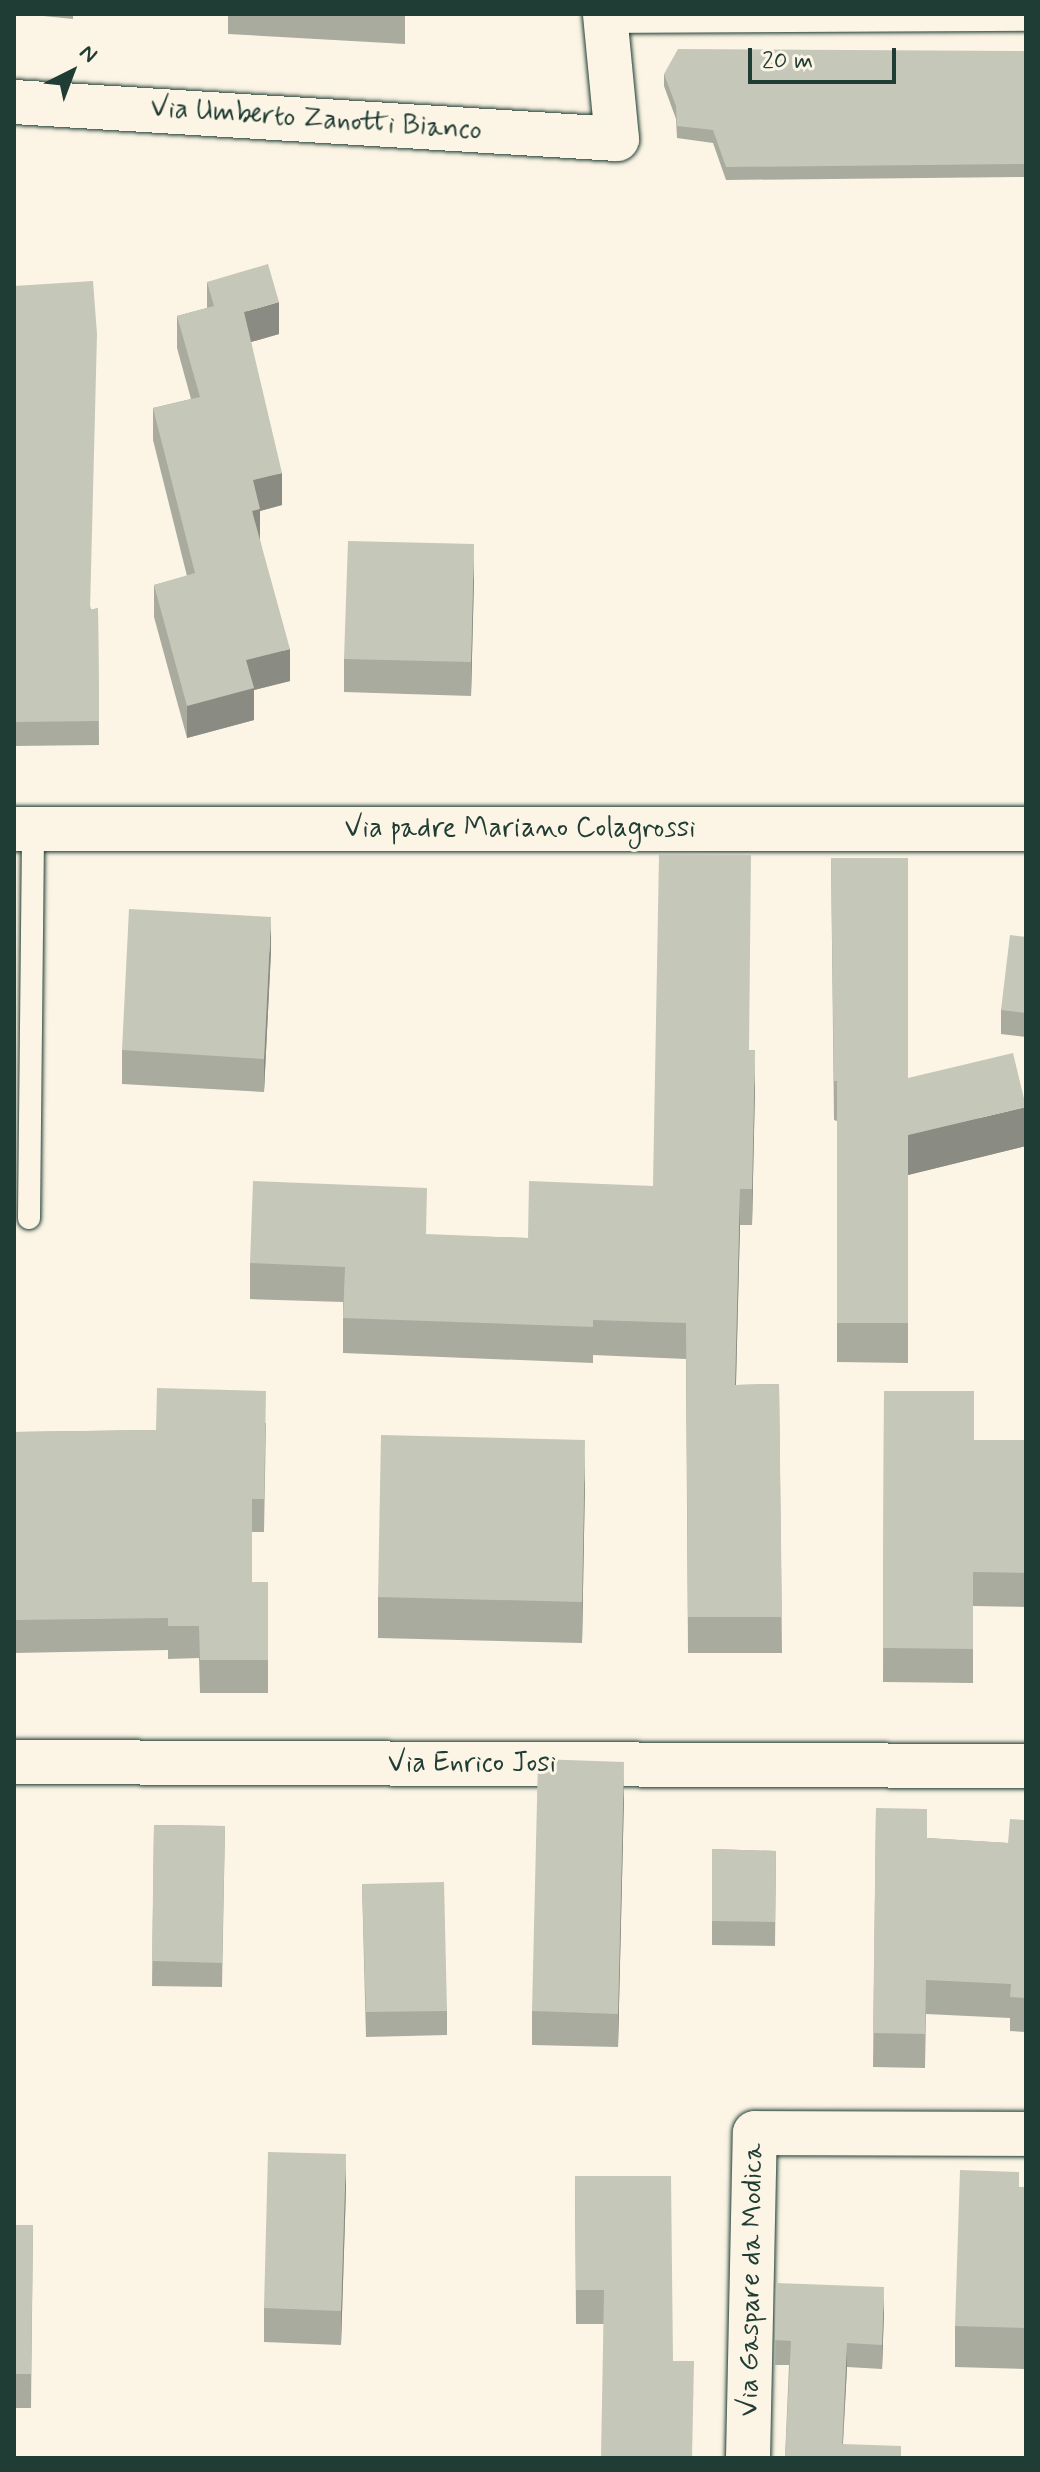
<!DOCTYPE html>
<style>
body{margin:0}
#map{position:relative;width:1040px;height:2472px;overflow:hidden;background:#fcf5e5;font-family:Mynerve,sans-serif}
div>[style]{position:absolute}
.roads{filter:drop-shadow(0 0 2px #1f3d34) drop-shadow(0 0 2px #1f3d34)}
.service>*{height:22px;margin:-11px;padding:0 11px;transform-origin:11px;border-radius:11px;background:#fcf5e5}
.minor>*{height:44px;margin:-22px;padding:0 22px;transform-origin:22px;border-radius:22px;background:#fcf5e5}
.wall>*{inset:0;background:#a9ab9f}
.shaded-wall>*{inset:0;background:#8a8b82}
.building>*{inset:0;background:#c5c7b9}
span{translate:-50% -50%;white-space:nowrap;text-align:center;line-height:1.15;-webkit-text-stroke:6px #fcf5e5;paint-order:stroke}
.street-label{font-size:28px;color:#1f3d34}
.frame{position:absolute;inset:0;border:16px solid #1f3d34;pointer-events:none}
.north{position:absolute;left:32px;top:32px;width:80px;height:80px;-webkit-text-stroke:6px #fcf5e5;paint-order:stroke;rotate:42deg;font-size:22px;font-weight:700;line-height:32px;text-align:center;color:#1f3d34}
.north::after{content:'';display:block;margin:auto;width:28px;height:36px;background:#1f3d34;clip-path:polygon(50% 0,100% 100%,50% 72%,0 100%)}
.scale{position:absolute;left:748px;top:48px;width:148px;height:36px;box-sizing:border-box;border:4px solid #1f3d34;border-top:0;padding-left:10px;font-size:24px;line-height:28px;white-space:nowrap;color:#1f3d34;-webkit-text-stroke:6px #fcf5e5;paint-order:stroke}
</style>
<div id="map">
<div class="roads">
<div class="service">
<i style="left:606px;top:22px;width:420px;rotate:-0.3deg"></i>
<i style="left:29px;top:1218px;width:389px;rotate:-89.4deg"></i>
</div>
<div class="minor">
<i style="left:14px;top:102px;width:604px;rotate:3.51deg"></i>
<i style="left:617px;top:139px;width:126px;rotate:-95.5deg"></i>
<i style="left:14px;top:829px;width:1012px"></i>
<i style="left:14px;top:1762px;width:1012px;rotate:0.23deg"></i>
<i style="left:748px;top:2458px;width:325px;rotate:-88.8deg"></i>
<i style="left:755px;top:2133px;width:271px;rotate:0.2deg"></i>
</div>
</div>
<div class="wall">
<i style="clip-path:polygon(24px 14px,73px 14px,73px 19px)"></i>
<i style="clip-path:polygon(228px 14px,405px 14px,405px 44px,228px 34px)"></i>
<i style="clip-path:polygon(1026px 51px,1026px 177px,726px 180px,713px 143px,677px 138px,676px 119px,664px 86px,664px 74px)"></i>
<i style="clip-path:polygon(207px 282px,279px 334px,251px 342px,282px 505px,260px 511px,260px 540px,290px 681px,254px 690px,254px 720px,187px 738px,154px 617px,154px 585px,187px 576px,153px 440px,153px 408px,191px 399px,177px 348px,177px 316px,207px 308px)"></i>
<i style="clip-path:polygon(14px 286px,91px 610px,98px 608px,99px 745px,14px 746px)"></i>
<i style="clip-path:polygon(474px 578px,471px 696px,344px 692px,344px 659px)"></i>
<i style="clip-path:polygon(831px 858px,908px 1078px,1026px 1146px,908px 1175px,908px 1363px,837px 1362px,837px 1121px,834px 1120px)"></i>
<i style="clip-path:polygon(1026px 937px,1026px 1037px,1001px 1034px,1001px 1010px)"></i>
<i style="clip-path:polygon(271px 951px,264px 1092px,122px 1084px,122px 1050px)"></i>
<i style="clip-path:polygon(749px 1050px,755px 1086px,752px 1225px,740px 1225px,736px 1385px,779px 1384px,782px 1653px,688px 1653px,686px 1359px,593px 1355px,593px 1363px,343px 1353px,343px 1302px,250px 1299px,250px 1263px,427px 1235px,528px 1238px,653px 1186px)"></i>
<i style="clip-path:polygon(884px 1391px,974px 1440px,1026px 1440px,1026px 1607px,973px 1606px,973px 1683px,883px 1682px)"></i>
<i style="clip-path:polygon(266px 1423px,264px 1532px,252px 1532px,252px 1582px,268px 1582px,268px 1693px,200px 1693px,199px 1658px,168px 1659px,168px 1650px,14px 1653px,14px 1432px,156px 1430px)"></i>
<i style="clip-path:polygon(585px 1481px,582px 1643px,378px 1638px,378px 1597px)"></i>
<i style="clip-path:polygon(624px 1796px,618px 2047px,532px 2045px,532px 2011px)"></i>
<i style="clip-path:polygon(876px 1808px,927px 1838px,1008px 1843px,1026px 1820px,1026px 2032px,1010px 2031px,1010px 2018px,926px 2014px,925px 2068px,873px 2067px)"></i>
<i style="clip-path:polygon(154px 1825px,225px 1826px,222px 1987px,152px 1986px)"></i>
<i style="clip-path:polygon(712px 1849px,776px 1851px,775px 1946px,712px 1945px)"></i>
<i style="clip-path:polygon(362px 1884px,447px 2011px,447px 2035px,366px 2037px)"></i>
<i style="clip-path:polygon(575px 2176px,673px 2361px,694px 2395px,604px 2324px,576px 2324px)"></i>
<i style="clip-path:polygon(1019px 2187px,1026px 2187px,1025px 2369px,955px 2367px,955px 2326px)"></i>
<i style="clip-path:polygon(346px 2188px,341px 2345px,264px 2342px,264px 2308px)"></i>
<i style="clip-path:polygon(14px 2225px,33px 2225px,31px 2408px,14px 2408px)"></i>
<i style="clip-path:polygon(776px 2283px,884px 2311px,882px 2369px,847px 2367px,843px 2444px,785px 2458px,789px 2365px,775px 2365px)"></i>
</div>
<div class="shaded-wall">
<i style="clip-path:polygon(279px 302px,279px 334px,244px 344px,244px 312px)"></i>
<i style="clip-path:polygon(282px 473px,282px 505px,260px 511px,260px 541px,252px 543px,253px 480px)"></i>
<i style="clip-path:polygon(474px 544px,474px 578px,471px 696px,471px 662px)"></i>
<i style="clip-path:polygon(290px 649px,290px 681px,254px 690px,254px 720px,187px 738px,187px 706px,246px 660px)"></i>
<i style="clip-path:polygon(271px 917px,271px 951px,264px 1092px,264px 1059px)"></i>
<i style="clip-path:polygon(755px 1050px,755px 1086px,752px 1225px,752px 1189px)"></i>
<i style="clip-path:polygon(1026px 1107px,1026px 1146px,908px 1175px,908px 1135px)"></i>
<i style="clip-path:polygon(740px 1189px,740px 1225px,735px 1420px,735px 1385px)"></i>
<i style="clip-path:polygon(585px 1440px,585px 1481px,582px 1643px,582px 1602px)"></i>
<i style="clip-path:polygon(624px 1762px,624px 1796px,618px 2047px,618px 2014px)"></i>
<i style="clip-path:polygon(346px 2154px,346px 2188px,341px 2345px,341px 2311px)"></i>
<i style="clip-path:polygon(884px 2287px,884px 2311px,882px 2369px,882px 2345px)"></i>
<i style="clip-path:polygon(847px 2343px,847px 2367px,842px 2458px)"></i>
</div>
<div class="building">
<i style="clip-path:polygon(678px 49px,1026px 51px,1026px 164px,726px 167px,713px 130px,677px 126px,676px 106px,664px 74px)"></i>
<i style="clip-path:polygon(268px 264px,279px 302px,244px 312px,282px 473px,253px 480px,260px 509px,252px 511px,290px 649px,246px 660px,254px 688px,187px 706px,154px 585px,195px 573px,153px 408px,200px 397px,177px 316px,214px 306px,207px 282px)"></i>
<i style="clip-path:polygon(93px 281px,97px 334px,90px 610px,98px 608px,99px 721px,14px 722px,14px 286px)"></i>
<i style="clip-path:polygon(348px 541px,474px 544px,471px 662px,344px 659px)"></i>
<i style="clip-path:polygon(659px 854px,751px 855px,749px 1050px,755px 1050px,752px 1189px,740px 1189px,735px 1385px,779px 1384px,782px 1617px,688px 1617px,686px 1323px,593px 1320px,593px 1327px,343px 1318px,345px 1267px,250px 1263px,253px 1181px,427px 1188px,426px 1234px,528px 1238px,529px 1181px,653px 1186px)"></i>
<i style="clip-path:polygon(831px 858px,908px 858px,908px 1078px,1013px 1053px,1026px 1107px,908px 1135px,908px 1323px,837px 1323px,837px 1081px,834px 1081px)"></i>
<i style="clip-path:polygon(129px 909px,271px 917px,264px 1059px,122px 1050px)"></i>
<i style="clip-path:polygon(1010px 935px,1026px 937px,1026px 1013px,1001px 1010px)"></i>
<i style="clip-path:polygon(157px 1388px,266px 1391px,264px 1499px,252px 1499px,252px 1582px,268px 1582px,268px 1660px,200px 1660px,199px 1626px,168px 1626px,168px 1618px,14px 1620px,14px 1432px,156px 1430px)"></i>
<i style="clip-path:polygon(884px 1391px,974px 1391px,974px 1440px,1026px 1440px,1026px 1573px,973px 1572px,973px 1649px,883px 1648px)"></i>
<i style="clip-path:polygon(381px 1435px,585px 1440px,582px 1602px,378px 1597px)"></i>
<i style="clip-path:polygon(538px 1759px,624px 1762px,618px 2014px,532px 2011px)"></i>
<i style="clip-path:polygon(876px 1808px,927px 1809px,927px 1838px,1008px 1843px,1010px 1819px,1026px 1820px,1026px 1998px,1010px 1997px,1011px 1984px,926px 1980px,925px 2034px,873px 2033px)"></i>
<i style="clip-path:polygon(154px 1825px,225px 1826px,222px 1963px,152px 1961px)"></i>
<i style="clip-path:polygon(712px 1849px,776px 1851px,775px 1922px,712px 1921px)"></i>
<i style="clip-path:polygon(444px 1882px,447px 2011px,366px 2012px,362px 1884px)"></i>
<i style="clip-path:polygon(268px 2152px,346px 2154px,341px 2311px,264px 2308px)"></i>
<i style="clip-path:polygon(960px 2170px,1019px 2172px,1019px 2187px,1026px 2187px,1025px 2328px,955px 2326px)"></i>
<i style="clip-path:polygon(575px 2176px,671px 2176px,673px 2361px,694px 2361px,692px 2458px,601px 2458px,604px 2290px,576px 2290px)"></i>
<i style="clip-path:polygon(14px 2225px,33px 2225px,31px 2374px,14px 2374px)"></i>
<i style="clip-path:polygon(776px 2283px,884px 2287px,882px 2345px,847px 2343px,842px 2444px,901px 2446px,901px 2458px,785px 2458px,791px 2341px,775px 2340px)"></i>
</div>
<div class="street-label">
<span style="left:316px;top:120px;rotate:4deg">Via Umberto Zanotti Bianco</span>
<span style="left:520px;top:829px">Via padre Mariano Colagrossi</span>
<span style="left:472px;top:1764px">Via Enrico Josi</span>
<span style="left:752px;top:2280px;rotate:-89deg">Via Gaspare da Modica</span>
</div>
<div class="frame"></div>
<div class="north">N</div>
<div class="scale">20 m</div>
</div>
